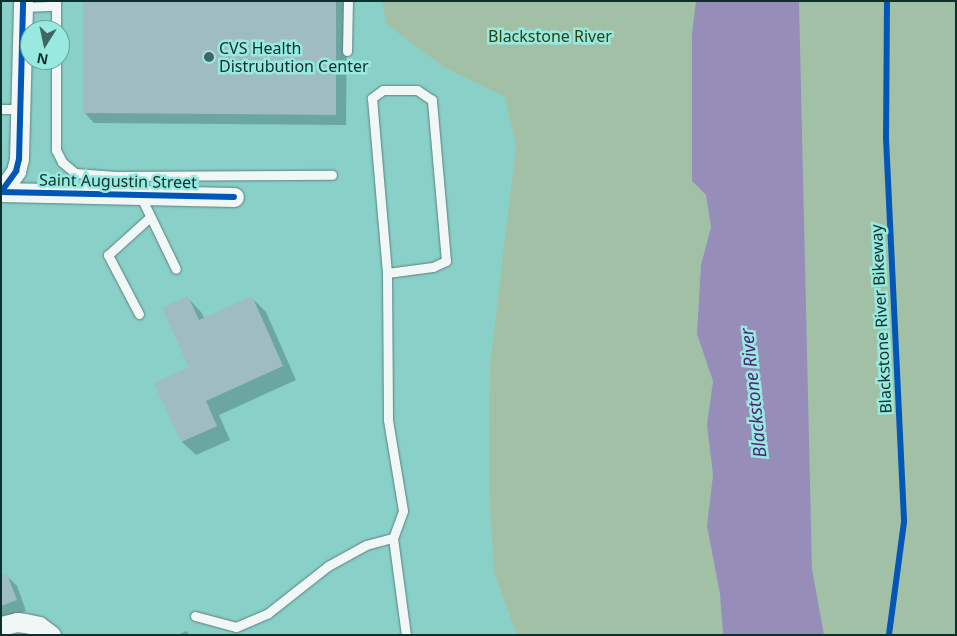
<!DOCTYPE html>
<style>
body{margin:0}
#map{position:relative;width:957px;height:636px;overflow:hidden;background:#9ecac5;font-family:"Noto Sans",sans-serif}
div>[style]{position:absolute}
.built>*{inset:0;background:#88d0c8}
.green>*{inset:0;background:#a2c0a6}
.water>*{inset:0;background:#968db8}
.shadow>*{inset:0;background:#0003}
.building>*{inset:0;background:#9fbcc2}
.roads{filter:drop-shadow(0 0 1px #5f807c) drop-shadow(0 0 1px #5f807c)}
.service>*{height:9px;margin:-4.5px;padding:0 4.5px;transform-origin:4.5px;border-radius:4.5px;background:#f0f7f6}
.minor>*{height:19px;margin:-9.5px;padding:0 9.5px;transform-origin:9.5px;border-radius:9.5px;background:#f0f7f6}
.cycleway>*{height:6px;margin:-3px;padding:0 3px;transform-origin:3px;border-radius:3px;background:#0057b8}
.dots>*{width:14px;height:14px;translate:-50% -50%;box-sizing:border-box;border:2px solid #98eae0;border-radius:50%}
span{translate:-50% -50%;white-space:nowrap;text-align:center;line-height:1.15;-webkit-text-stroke:5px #98eae0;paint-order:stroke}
.park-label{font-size:16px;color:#2f400c}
.poi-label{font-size:16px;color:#0c302c}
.left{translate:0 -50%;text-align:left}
.street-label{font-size:16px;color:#0c302c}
.water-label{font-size:18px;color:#4f2572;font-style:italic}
.frame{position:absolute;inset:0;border:2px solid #0c302c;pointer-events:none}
.north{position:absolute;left:20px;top:20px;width:50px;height:50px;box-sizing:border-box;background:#98eae0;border:1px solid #60a098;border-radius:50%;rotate:190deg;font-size:14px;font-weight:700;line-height:20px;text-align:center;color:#0c302c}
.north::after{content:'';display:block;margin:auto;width:18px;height:22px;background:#3f6662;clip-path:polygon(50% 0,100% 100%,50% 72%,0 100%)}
</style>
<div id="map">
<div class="built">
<i style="clip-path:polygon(evenodd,1px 1px,382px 1px,386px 24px,444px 67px,505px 97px,516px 146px,490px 366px,489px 486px,494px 571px,517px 635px,1px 635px,1px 1px,30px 30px,60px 30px,60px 60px,30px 60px,30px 30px)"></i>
</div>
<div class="green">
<i style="clip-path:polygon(382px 1px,696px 1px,692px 32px,692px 181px,706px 195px,711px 227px,701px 265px,697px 334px,713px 381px,707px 425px,713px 475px,707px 526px,720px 594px,723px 635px,517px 635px,494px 572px,489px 486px,490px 366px,516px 145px,505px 97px,444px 67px,386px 24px)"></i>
<i style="clip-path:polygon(799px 1px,956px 1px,956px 635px,824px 635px,812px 569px)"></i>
</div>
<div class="water">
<i style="clip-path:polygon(696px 1px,799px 1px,812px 569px,824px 635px,723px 635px,720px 594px,707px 526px,713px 475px,707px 425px,713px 381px,697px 334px,701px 265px,711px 227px,706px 195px,692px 181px,692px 33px)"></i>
</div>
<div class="shadow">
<i style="clip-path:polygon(85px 1px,347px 1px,346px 125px,94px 123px,84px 112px)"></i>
<i style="clip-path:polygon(188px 298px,201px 312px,205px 319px,252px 298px,266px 312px,296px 380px,219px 415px,230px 440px,196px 455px,182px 442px,190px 368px)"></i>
<i style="clip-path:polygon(6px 575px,17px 586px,26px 611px,1px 620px,1px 577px)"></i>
<i style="clip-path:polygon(186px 631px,190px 635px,178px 635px)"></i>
</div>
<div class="building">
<i style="clip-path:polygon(83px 1px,336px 1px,336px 115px,83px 113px)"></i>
<i style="clip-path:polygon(188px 296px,199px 320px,252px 296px,283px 366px,206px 401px,217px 426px,181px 442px,154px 383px,189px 367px,162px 308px)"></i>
<i style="clip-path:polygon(7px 574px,17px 600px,1px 606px,1px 576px)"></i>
</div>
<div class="roads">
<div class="service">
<i style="left:56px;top:1px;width:29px;rotate:90deg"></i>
<i style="left:23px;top:7px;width:33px;rotate:-2deg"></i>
<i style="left:347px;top:51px;width:50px;rotate:-88.9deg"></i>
<i style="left:56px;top:60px;width:90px;rotate:90deg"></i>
<i style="left:56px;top:150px;width:13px;rotate:63deg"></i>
<i style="left:62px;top:162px;width:17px;rotate:40deg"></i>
<i style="left:75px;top:173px;width:41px;rotate:4.2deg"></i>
<i style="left:116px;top:176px;width:216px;rotate:-0.3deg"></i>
<i style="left:1px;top:109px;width:20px"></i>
<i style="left:140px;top:195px;width:82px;rotate:64.1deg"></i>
<i style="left:387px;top:273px;width:46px;rotate:-7.4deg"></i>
<i style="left:433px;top:267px;width:14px;rotate:-25deg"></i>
<i style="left:446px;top:261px;width:162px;rotate:-95deg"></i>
<i style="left:432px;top:100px;width:18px;rotate:-146deg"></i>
<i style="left:417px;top:90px;width:34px;rotate:180deg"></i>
<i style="left:383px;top:90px;width:14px;rotate:144deg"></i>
<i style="left:372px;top:98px;width:176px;rotate:85.1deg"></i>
<i style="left:387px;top:273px;width:147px;rotate:89.6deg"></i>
<i style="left:388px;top:420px;width:92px;rotate:80.6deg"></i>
<i style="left:403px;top:511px;width:29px;rotate:110deg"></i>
<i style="left:393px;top:538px;width:98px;rotate:82.4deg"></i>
<i style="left:139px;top:314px;width:67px;rotate:-117.7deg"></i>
<i style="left:108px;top:255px;width:57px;rotate:-42.1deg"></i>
<i style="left:195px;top:616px;width:42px;rotate:15deg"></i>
<i style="left:236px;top:627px;width:34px;rotate:-23deg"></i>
<i style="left:267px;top:614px;width:78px;rotate:-38.2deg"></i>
<i style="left:328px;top:566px;width:43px;rotate:-28.9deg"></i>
<i style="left:366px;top:545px;width:28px;rotate:-15deg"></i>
</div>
<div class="minor">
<i style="left:1px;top:192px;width:233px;rotate:1.2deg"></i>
<i style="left:1px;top:192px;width:26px;rotate:-54deg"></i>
<i style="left:16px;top:171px;width:12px;rotate:-76deg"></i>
<i style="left:19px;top:159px;width:158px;rotate:-88.5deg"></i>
<i style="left:1px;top:626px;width:16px;rotate:-14deg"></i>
<i style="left:17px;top:622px;width:8px;rotate:7deg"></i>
<i style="left:25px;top:623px;width:14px;rotate:12deg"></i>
<i style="left:39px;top:626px;width:15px;rotate:37deg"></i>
</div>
</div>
<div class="cycleway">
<i style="left:887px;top:1px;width:137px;rotate:90.4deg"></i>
<i style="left:886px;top:138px;width:384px;rotate:87.3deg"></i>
<i style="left:904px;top:522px;width:114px;rotate:97.6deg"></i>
<i style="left:1px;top:192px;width:233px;rotate:1.2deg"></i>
<i style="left:1px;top:192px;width:26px;rotate:-54deg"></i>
<i style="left:16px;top:171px;width:12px;rotate:-76deg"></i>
<i style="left:19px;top:159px;width:158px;rotate:-88.5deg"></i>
</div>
<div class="dots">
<i style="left:209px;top:57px;background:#3f6662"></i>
</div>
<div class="park-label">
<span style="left:550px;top:36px">Blackstone River</span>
</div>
<div class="poi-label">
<span class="left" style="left:219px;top:57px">CVS Health<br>Distrubution Center</span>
</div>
<div class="street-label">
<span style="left:118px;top:181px;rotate:1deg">Saint Augustin Street</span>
<span style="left:881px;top:319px;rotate:-93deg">Blackstone River Bikeway</span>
</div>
<div class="water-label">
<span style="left:753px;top:393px;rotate:-96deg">Blackstone River</span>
</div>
<div class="frame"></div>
<div class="north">N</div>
</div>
